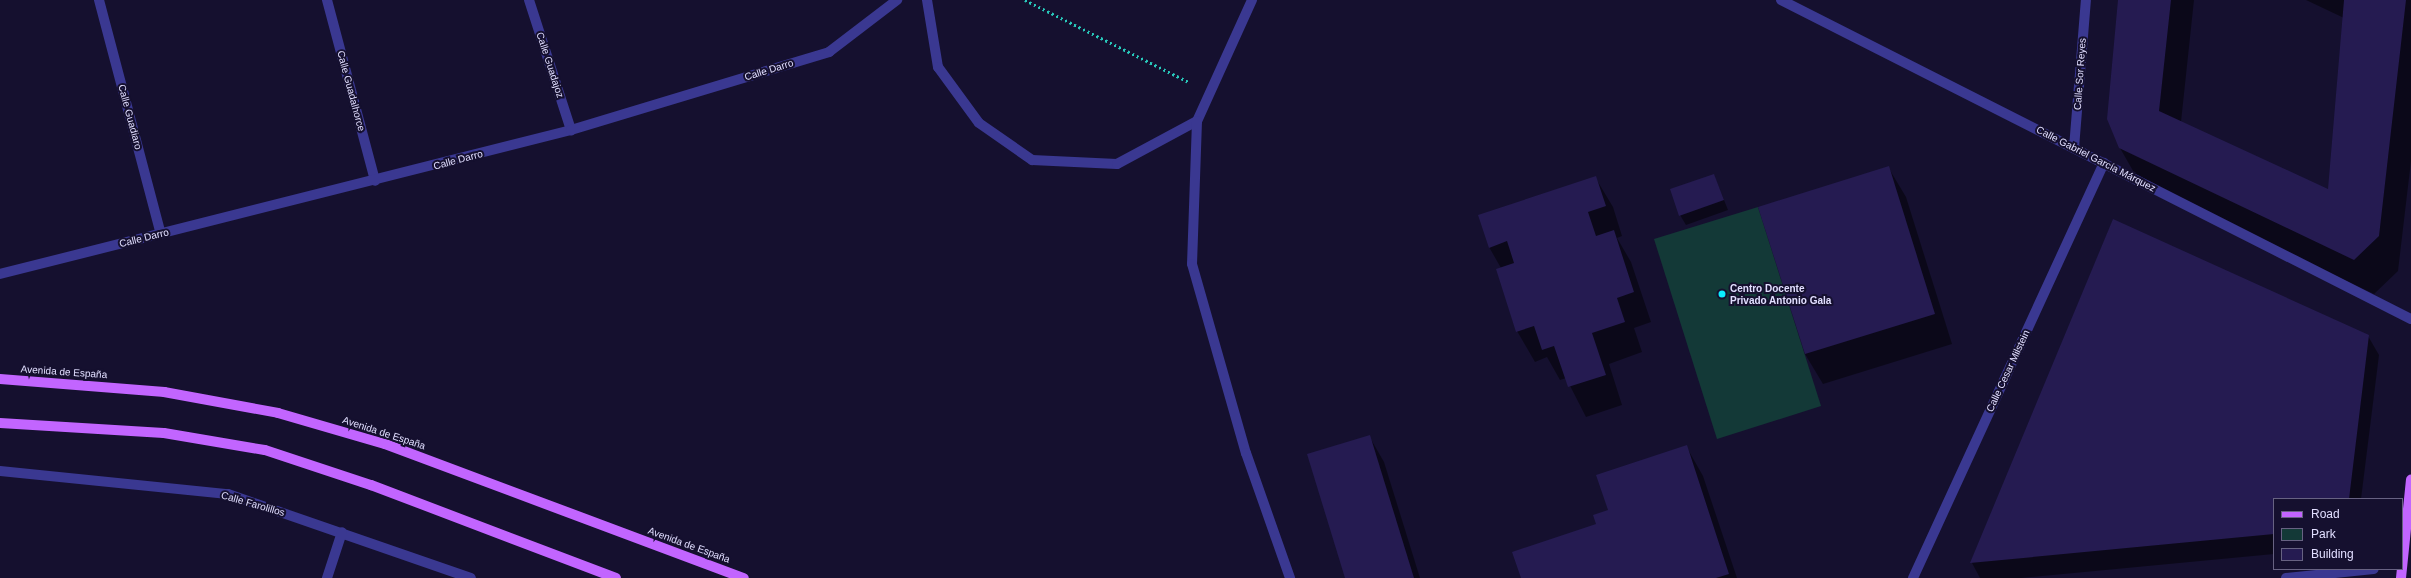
<!DOCTYPE html>
<meta charset="utf-8">
<style>
body{margin:0}
#map{position:relative;width:2411px;height:578px;overflow:hidden;background:#15102f;font-family:Arial,sans-serif}
div>[style]{position:absolute}
.green>*{inset:0;background:#133937}
.shadow>*{inset:0;background:#0007}
.building>*{inset:0;background:#251b51}
.path>*{height:2.5px;margin-top:-1.25px;transform-origin:0;background:repeating-linear-gradient(90deg,#28c9bb 0 2px,transparent 0 5px)}
.street>*{height:10px;margin:-5px;padding:0 5px;transform-origin:5px;border-radius:5px;background:#3a3891}
.primary>*{height:10px;margin:-5px;padding:0 5px;transform-origin:5px;border-radius:5px;background:#c265ff}
.dots>*{width:11px;height:11px;translate:-50% -50%;box-sizing:border-box;border:2px solid #15102f;border-radius:50%}
span{translate:-50% -50%;white-space:nowrap;text-align:center;line-height:1.15;-webkit-text-stroke:4px #15102f;paint-order:stroke}
.street-label{font-size:10px;color:#e1deff}
.poi-label{font-size:10px;color:#e1deff;font-weight:700}
.left{translate:0 -50%;text-align:left}
.legend{position:absolute;left:2273px;top:498px;width:130px;height:72px;box-sizing:border-box;background:#15102f;border:1px solid #676282;margin:0;padding:5px 7px;list-style:none;font-size:12px;color:#e1deff}
.legend li{display:flex;align-items:center;gap:8px;height:20px}
.legend b{width:20px;border:1px solid #676282}
</style>
<div id="map">
<div class="green">
<i style="clip-path:polygon(1758px 207px,1821px 406px,1717px 439px,1654px 239px)"></i>
</div>
<div class="shadow">
<i style="clip-path:polygon(2119px 0,2194px 0,2181px 122px,2329px 191px,2344px 18px,2306px 0,2411px 0,2411px 161px,2398px 271px,2374px 294px,2140px 183px,2120px 148px)"></i>
<i style="clip-path:polygon(1888px 167px,1906px 197px,1952px 344px,1823px 384px,1805px 354px)"></i>
<i style="clip-path:polygon(1714px 175px,1728px 210px,1686px 225px,1680px 215px)"></i>
<i style="clip-path:polygon(1595px 177px,1613px 207px,1622px 236px,1617px 238px,1631px 262px,1651px 322px,1634px 328px,1642px 352px,1609px 364px,1622px 405px,1586px 417px,1566px 378px,1560px 380px,1547px 357px,1535px 362px,1517px 331px,1501px 268px,1489px 247px)"></i>
<i style="clip-path:polygon(2113px 220px,2368px 336px,2379px 355px,2361px 499px,2274px 499px,2274px 554px,2021px 578px,1980px 578px,1972px 563px)"></i>
<i style="clip-path:polygon(1369px 436px,1384px 462px,1420px 578px,1346px 578px)"></i>
<i style="clip-path:polygon(1686px 446px,1703px 476px,1737px 578px,1522px 578px,1597px 525px,1609px 511px)"></i>
</div>
<div class="building">
<i style="clip-path:polygon(2118px 0,2171px 0,2159px 111px,2328px 189px,2344px 0,2406px 0,2379px 236px,2354px 260px,2119px 148px,2107px 119px)"></i>
<i style="clip-path:polygon(1889px 166px,1935px 314px,1805px 354px,1758px 207px)"></i>
<i style="clip-path:polygon(1714px 174px,1724px 200px,1679px 216px,1670px 189px)"></i>
<i style="clip-path:polygon(1596px 176px,1606px 206px,1588px 212px,1596px 236px,1614px 230px,1634px 292px,1617px 298px,1625px 322px,1592px 333px,1606px 375px,1568px 387px,1554px 346px,1542px 350px,1534px 326px,1516px 332px,1496px 269px,1514px 263px,1507px 241px,1489px 248px,1478px 215px)"></i>
<i style="clip-path:polygon(2113px 219px,2369px 335px,2349px 499px,2274px 499px,2274px 534px,1970px 563px)"></i>
<i style="clip-path:polygon(1370px 435px,1414px 578px,1345px 578px,1307px 454px)"></i>
<i style="clip-path:polygon(1687px 445px,1729px 574px,1716px 578px,1521px 578px,1512px 552px,1596px 524px,1593px 515px,1608px 510px,1596px 475px)"></i>
</div>
<div class="path">
<i style="left:1025px;top:0;width:183px;rotate:26.6deg"></i>
</div>
<div class="street">
<i style="left:99px;top:0;width:242px;rotate:75.2deg"></i>
<i style="left:327px;top:0;width:187px;rotate:75.1deg"></i>
<i style="left:529px;top:0;width:137px;rotate:72.1deg"></i>
<i style="left:927px;top:0;width:68px;rotate:80.7deg"></i>
<i style="left:938px;top:67px;width:69px;rotate:53.8deg"></i>
<i style="left:979px;top:123px;width:65px;rotate:34.9deg"></i>
<i style="left:1032px;top:160px;width:85px;rotate:2.7deg"></i>
<i style="left:1117px;top:164px;width:91px;rotate:-28.3deg"></i>
<i style="left:1252px;top:0;width:133px;rotate:114.4deg"></i>
<i style="left:1197px;top:121px;width:143px;rotate:92deg"></i>
<i style="left:1192px;top:264px;width:197px;rotate:74.1deg"></i>
<i style="left:1246px;top:453px;width:133px;rotate:70.6deg"></i>
<i style="left:1781px;top:0;width:706px;rotate:26.86deg"></i>
<i style="left:2074px;top:148px;width:148px;rotate:-85.4deg"></i>
<i style="left:0;top:274px;width:589px;rotate:-14.15deg"></i>
<i style="left:571px;top:130px;width:270px;rotate:-16.8deg"></i>
<i style="left:829px;top:52px;width:86px;rotate:-37.4deg"></i>
<i style="left:0;top:471px;width:229px;rotate:5.8deg"></i>
<i style="left:228px;top:494px;width:257px;rotate:19.1deg"></i>
<i style="left:327px;top:578px;width:48px;rotate:-71.9deg"></i>
<i style="left:1913px;top:578px;width:457px;rotate:-65.3deg"></i>
<i style="left:2286px;top:578px;width:88px;rotate:-5.8deg"></i>
</div>
<div class="primary">
<i style="left:0;top:379px;width:165px;rotate:4.5deg"></i>
<i style="left:164px;top:392px;width:116px;rotate:10.4deg"></i>
<i style="left:278px;top:413px;width:111px;rotate:16.2deg"></i>
<i style="left:385px;top:444px;width:383px;rotate:20.5deg"></i>
<i style="left:0;top:423px;width:164px;rotate:3.5deg"></i>
<i style="left:164px;top:433px;width:102px;rotate:9.6deg"></i>
<i style="left:265px;top:450px;width:112px;rotate:18.3deg"></i>
<i style="left:371px;top:485px;width:262px;rotate:20.8deg"></i>
<i style="left:2401px;top:578px;width:99px;rotate:-84.2deg"></i>
</div>
<div class="dots">
<i style="left:1722px;top:294px;background:#0aecff"></i>
</div>
<div class="street-label">
<span style="left:550px;top:65px;rotate:72deg">Calle Guadajoz</span>
<span style="left:769px;top:70px;rotate:-17deg">Calle Darro</span>
<span style="left:2080px;top:74px;rotate:-86deg">Calle Sor Reyes</span>
<span style="left:351px;top:91px;rotate:75deg">Calle Guadalhorce</span>
<span style="left:130px;top:117px;rotate:75deg">Calle Guadiaro</span>
<span style="left:2096px;top:159px;rotate:27deg">Calle Gabriel García Márquez</span>
<span style="left:458px;top:160px;rotate:-15deg">Calle Darro</span>
<span style="left:144px;top:238px;rotate:-14deg">Calle Darro</span>
<span style="left:2008px;top:371px;rotate:-65deg">Calle Cesar Milstein</span>
<span style="left:64px;top:372px;rotate:4deg">Avenida de España</span>
<span style="left:384px;top:433px;rotate:18deg">Avenida de España</span>
<span style="left:253px;top:504px;rotate:16deg">Calle Farolillos</span>
<span style="left:689px;top:545px;rotate:20deg">Avenida de España</span>
</div>
<div class="poi-label">
<span class="left" style="left:1730px;top:294px">Centro Docente<br>Privado Antonio Gala</span>
</div>
<ul class="legend">
<li><b style="height:5px;background:#c265ff"></b>Road</li>
<li><b style="height:11px;background:#133937"></b>Park</li>
<li><b style="height:11px;background:#251b51"></b>Building</li>
</ul>
</div>
